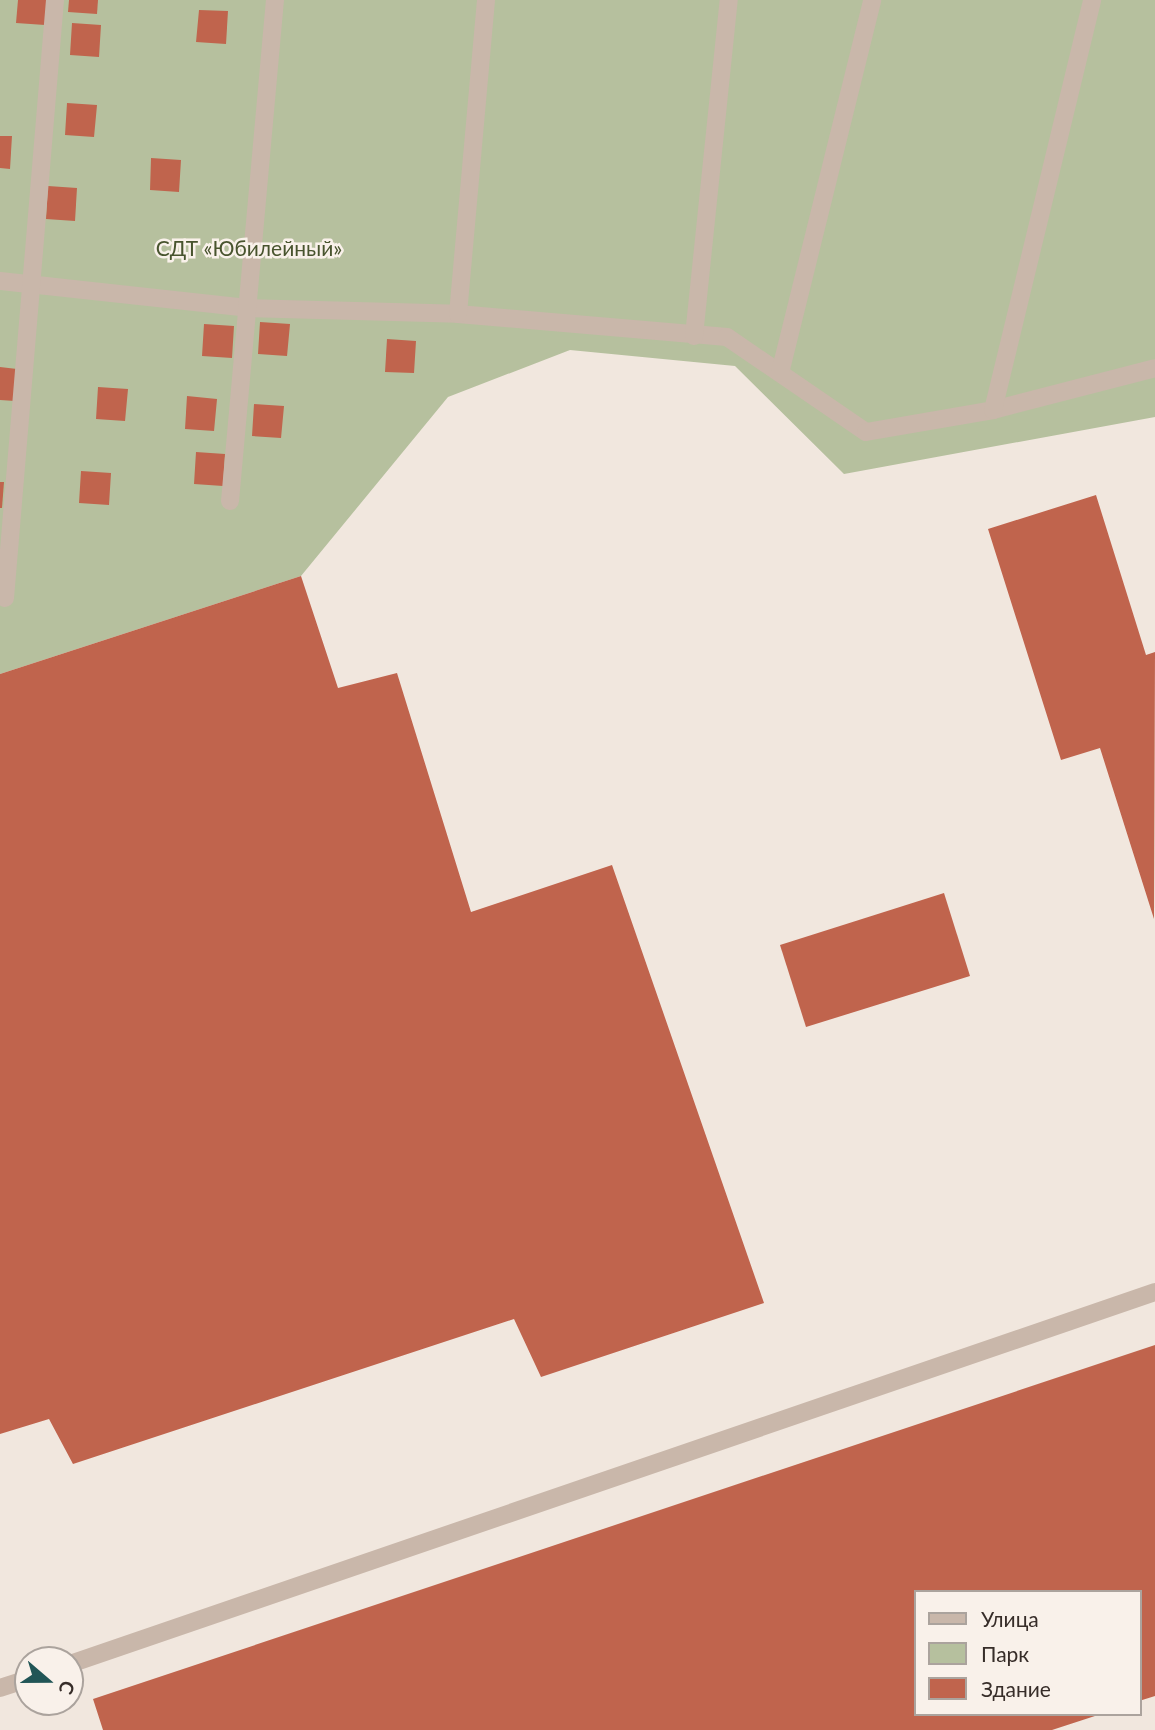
<!DOCTYPE html>
<meta charset="utf-8">
<style>
body{margin:0}
#map{position:relative;width:1155px;height:1730px;overflow:hidden;background:#f1e7de;font-family:Lato,sans-serif}
div>[style]{position:absolute}
.green>*{inset:0;background:#b6c09e}
.building>*{inset:0;background:#c0644d}
.minor>*{height:18px;margin:-9px;padding:0 9px;transform-origin:9px;border-radius:9px;background:#c9b7aa}
span{translate:-50% -50%;white-space:nowrap;text-align:center;line-height:1.15;-webkit-text-stroke:5px #f9f1ea;paint-order:stroke}
.park-label{font-size:21px;color:#48542e}
.legend{position:absolute;left:914px;top:1590px;width:228px;height:126px;box-sizing:border-box;background:#f9f1ea;border:2px solid #aba39d;margin:0;padding:9px 12px;list-style:none;font-size:21px;color:#372d29}
.legend li{display:flex;align-items:center;gap:14px;height:35px}
.legend b{width:35px;border:2px solid #aba39d}
.north{position:absolute;left:14px;top:1646px;width:70px;height:70px;box-sizing:border-box;background:#f9f1ea;border:2px solid #aba39d;border-radius:50%;rotate:110deg;font-size:19px;font-weight:700;line-height:28px;text-align:center;color:#372d29}
.north::after{content:'';display:block;margin:auto;width:24px;height:32px;background:#215556;clip-path:polygon(50% 0,100% 100%,50% 72%,0 100%)}
</style>
<div id="map">
<div class="green">
<i style="clip-path:polygon(0 0,1155px 0,1155px 417px,844px 474px,735px 366px,570px 350px,448px 397px,301px 576px,0 674px)"></i>
</div>
<div class="building">
<i style="clip-path:polygon(18px 0,47px 0,45px 25px,16px 23px)"></i>
<i style="clip-path:polygon(69px 0,98px 0,97px 14px,68px 12px)"></i>
<i style="clip-path:polygon(199px 10px,228px 11px,226px 44px,196px 42px)"></i>
<i style="clip-path:polygon(72px 23px,101px 25px,99px 57px,70px 55px)"></i>
<i style="clip-path:polygon(67px 103px,97px 105px,94px 137px,65px 135px)"></i>
<i style="clip-path:polygon(0 136px,12px 136px,10px 169px,0 168px)"></i>
<i style="clip-path:polygon(151px 158px,181px 160px,179px 192px,150px 190px)"></i>
<i style="clip-path:polygon(48px 186px,77px 188px,75px 221px,46px 219px)"></i>
<i style="clip-path:polygon(260px 322px,290px 324px,287px 356px,258px 354px)"></i>
<i style="clip-path:polygon(204px 324px,234px 326px,232px 358px,202px 356px)"></i>
<i style="clip-path:polygon(387px 339px,416px 341px,414px 373px,385px 372px)"></i>
<i style="clip-path:polygon(0 367px,17px 369px,15px 401px,0 400px)"></i>
<i style="clip-path:polygon(98px 387px,128px 389px,125px 421px,96px 419px)"></i>
<i style="clip-path:polygon(187px 396px,217px 399px,214px 431px,185px 429px)"></i>
<i style="clip-path:polygon(254px 404px,284px 406px,281px 438px,252px 436px)"></i>
<i style="clip-path:polygon(196px 452px,225px 454px,223px 486px,194px 484px)"></i>
<i style="clip-path:polygon(81px 471px,111px 473px,109px 505px,79px 503px)"></i>
<i style="clip-path:polygon(0 482px,4px 482px,2px 508px,0 508px)"></i>
<i style="clip-path:polygon(1096px 495px,1146px 655px,1155px 652px,1154px 919px,1100px 748px,1061px 760px,988px 529px)"></i>
<i style="clip-path:polygon(301px 576px,338px 688px,397px 673px,471px 912px,612px 865px,764px 1303px,541px 1377px,514px 1319px,73px 1464px,49px 1419px,0 1434px,0 674px)"></i>
<i style="clip-path:polygon(944px 893px,970px 976px,806px 1027px,780px 945px)"></i>
<i style="clip-path:polygon(1155px 1345px,1155px 1696px,1139px 1701px,1139px 1592px,915px 1592px,915px 1714px,1098px 1715px,1052px 1730px,103px 1730px,93px 1699px)"></i>
</div>
<div class="minor">
<i style="left:0;top:281px;width:249px;rotate:6.2deg"></i>
<i style="left:248px;top:308px;width:210px;rotate:1.6deg"></i>
<i style="left:458px;top:314px;width:270px;rotate:4.9deg"></i>
<i style="left:727px;top:337px;width:168px;rotate:34.4deg"></i>
<i style="left:866px;top:432px;width:129px;rotate:-9.8deg"></i>
<i style="left:993px;top:410px;width:167px;rotate:-14.5deg"></i>
<i style="left:458px;top:314px;width:315px;rotate:-84.9deg"></i>
<i style="left:694px;top:336px;width:338px;rotate:-84.1deg"></i>
<i style="left:780px;top:373px;width:384px;rotate:-76.1deg"></i>
<i style="left:993px;top:410px;width:422px;rotate:-76.4deg"></i>
<i style="left:230px;top:501px;width:503px;rotate:-84.87deg"></i>
<i style="left:5px;top:598px;width:600px;rotate:-85.22deg"></i>
<i style="left:70px;top:1664px;width:1147px;rotate:-18.92deg"></i>
<i style="left:0;top:1688px;width:29px;rotate:-18deg"></i>
</div>
<div class="park-label">
<span style="left:249px;top:248px">СДТ «Юбилейный»</span>
</div>
<ul class="legend">
<li><b style="height:9px;background:#c9b7aa"></b>Улица</li>
<li><b style="height:19px;background:#b6c09e"></b>Парк</li>
<li><b style="height:19px;background:#c0644d"></b>Здание</li>
</ul>
<div class="north">С</div>
</div>
